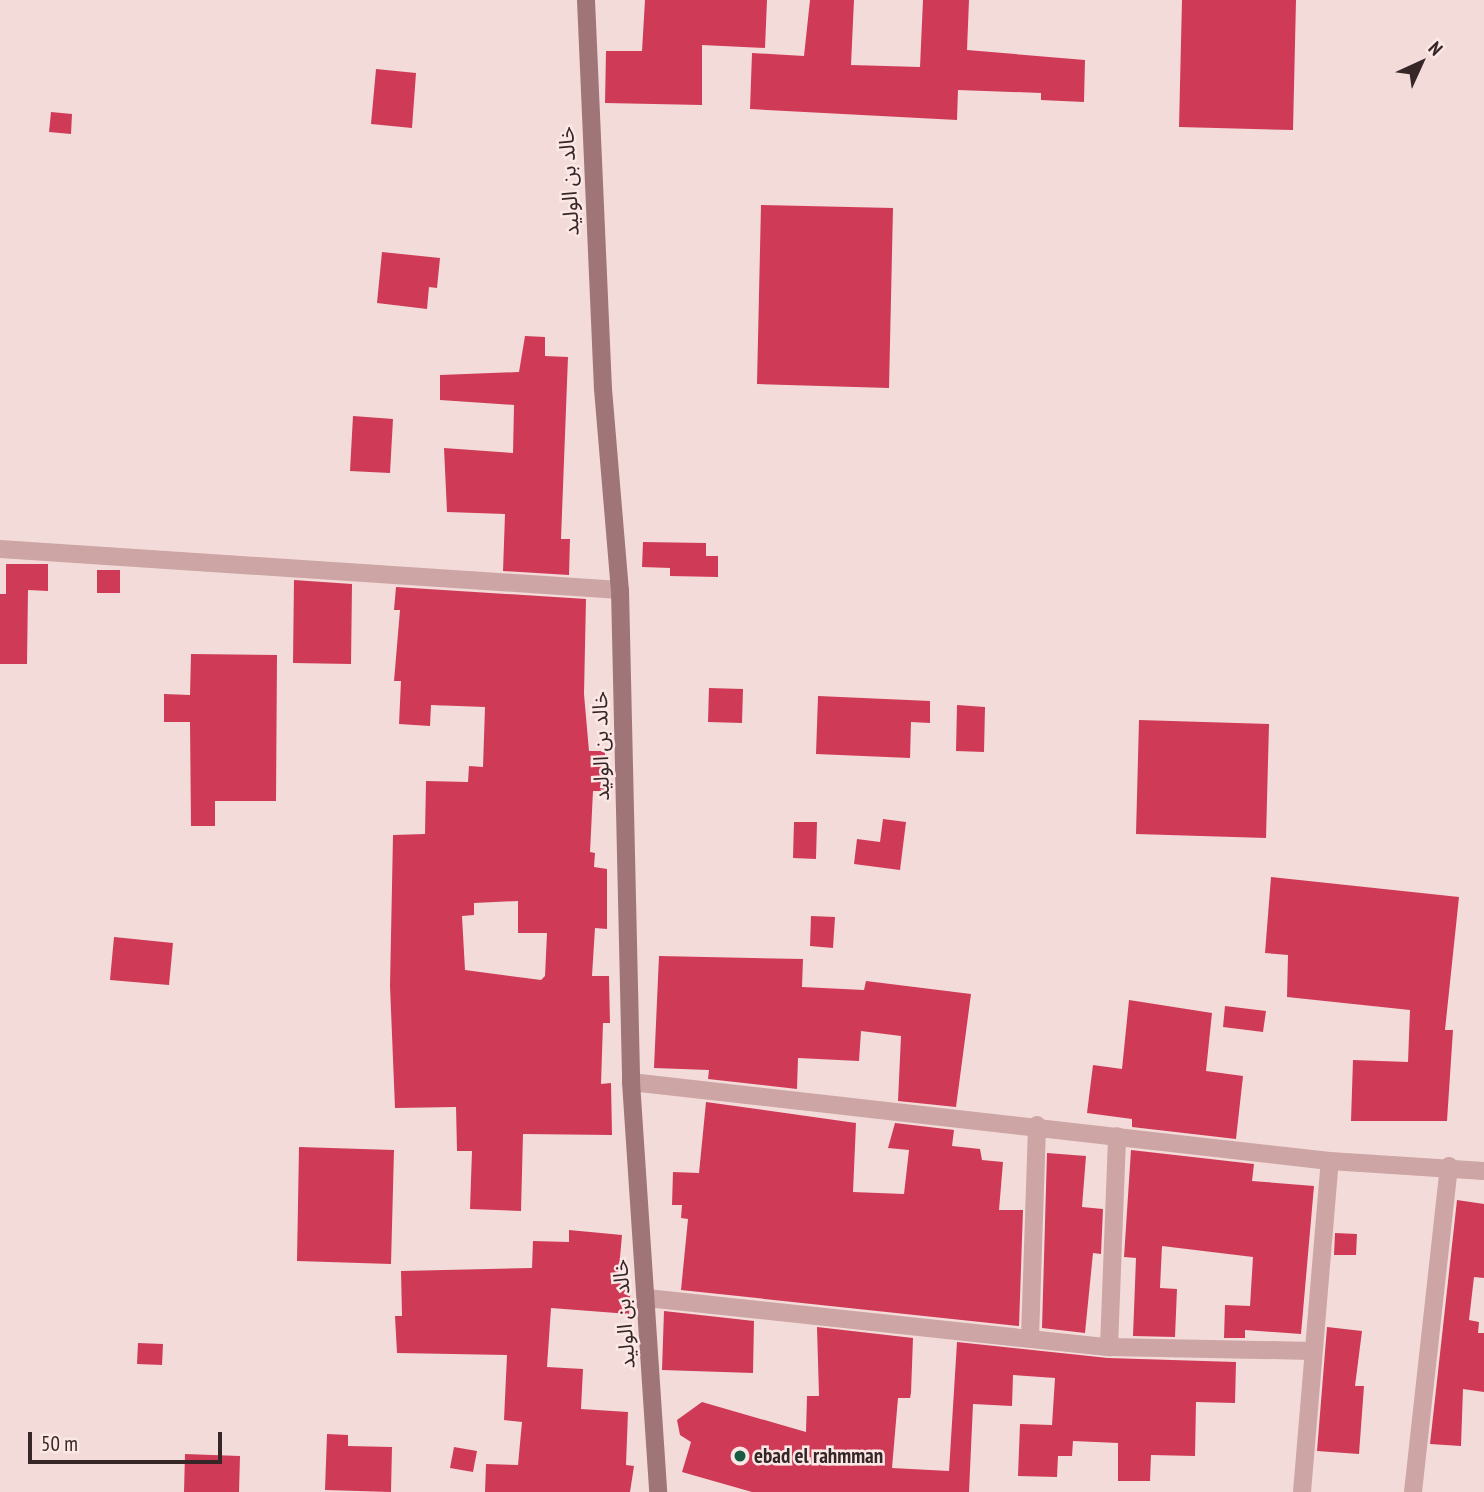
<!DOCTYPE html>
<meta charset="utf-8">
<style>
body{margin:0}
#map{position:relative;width:1484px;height:1492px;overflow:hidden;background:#f3dbd9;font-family:"PT Sans Narrow","Noto Sans Arabic",sans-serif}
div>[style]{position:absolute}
.building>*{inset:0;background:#cf3b57}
.street>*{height:18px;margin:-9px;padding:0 9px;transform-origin:9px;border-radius:9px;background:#cca5a4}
.secondary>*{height:18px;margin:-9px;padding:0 9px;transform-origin:9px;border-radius:9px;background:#a07578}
.dots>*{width:19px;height:19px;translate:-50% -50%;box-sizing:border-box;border:4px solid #fbe8e5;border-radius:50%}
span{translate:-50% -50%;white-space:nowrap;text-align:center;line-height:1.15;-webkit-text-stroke:5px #fbe8e5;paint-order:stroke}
.street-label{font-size:21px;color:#372628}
.poi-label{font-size:21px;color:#372628;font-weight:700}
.left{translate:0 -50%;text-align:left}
.north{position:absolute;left:1386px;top:28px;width:70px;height:70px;-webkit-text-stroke:5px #fbe8e5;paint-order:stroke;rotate:45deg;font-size:19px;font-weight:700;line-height:28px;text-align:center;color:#372628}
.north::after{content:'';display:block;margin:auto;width:24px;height:32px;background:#372628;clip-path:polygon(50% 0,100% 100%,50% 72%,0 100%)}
.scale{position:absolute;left:28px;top:1432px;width:194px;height:32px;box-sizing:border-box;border:4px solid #372628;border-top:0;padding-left:9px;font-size:21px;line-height:24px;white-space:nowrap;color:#372628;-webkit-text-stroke:5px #fbe8e5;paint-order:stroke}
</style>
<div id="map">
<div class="building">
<i style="clip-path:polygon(645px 0,767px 0,765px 48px,702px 45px,702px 105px,605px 103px,606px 51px,642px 51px)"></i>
<i style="clip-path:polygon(810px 0,854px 0,851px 65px,920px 67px,923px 0,969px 0,967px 50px,1085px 60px,1084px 102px,1041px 100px,1041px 93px,958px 90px,957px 120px,750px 109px,752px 53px,804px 56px)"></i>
<i style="clip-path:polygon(1182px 0,1296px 0,1293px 130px,1179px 127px)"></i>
<i style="clip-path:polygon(376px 69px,416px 73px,412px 128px,371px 124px)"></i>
<i style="clip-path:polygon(51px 112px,72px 114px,71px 134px,49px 132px)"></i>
<i style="clip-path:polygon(761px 205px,893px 208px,889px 388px,757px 384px)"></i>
<i style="clip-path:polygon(382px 252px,440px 258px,437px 288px,429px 287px,427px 309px,377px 303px)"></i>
<i style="clip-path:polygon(525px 336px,545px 337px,545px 356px,568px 357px,561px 539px,570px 539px,569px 575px,503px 571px,505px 514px,447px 512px,444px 448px,513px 453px,514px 405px,440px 400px,440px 375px,519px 372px)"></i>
<i style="clip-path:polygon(353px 416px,393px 419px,390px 473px,350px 471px)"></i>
<i style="clip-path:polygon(643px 542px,706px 543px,706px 556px,718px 556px,718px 577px,670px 576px,670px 568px,642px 567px)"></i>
<i style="clip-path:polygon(6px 564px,48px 564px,48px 591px,28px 590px,27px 664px,0 664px,0 594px,6px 594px)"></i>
<i style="clip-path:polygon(97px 570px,120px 570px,120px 593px,97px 593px)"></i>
<i style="clip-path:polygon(294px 580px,352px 584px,351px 664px,293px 663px)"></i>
<i style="clip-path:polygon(evenodd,396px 587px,586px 599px,584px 694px,589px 751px,605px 751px,605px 791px,593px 791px,590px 852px,595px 853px,594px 867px,607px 869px,607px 929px,595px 928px,592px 976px,609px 976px,610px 1023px,603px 1023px,601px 1084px,611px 1083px,612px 1135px,523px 1134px,521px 1211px,470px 1209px,472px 1151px,457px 1151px,456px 1107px,395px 1108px,390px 986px,393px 835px,425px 834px,426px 781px,468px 782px,469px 766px,483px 767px,485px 707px,431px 705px,430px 726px,399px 724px,401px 681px,394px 681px,400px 610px,394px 610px,396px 587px,518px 901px,518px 933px,547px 933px,545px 976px,541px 980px,465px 970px,462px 916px,474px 915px,474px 903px,518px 901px)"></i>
<i style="clip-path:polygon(191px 654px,277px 655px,276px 801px,215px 801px,215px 826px,191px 826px,190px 722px,164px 722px,164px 694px,190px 695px)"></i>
<i style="clip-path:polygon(709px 688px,743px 689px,742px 723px,708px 722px)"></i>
<i style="clip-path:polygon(818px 696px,930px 701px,930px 723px,911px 722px,910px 758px,816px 754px)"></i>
<i style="clip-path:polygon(957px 705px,985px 707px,984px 752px,956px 751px)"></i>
<i style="clip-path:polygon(1139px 720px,1269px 724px,1266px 838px,1136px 834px)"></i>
<i style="clip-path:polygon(883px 819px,906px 822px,900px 870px,854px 864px,857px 839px,880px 842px)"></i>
<i style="clip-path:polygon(794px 822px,817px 822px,816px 859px,793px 858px)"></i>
<i style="clip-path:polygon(1271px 877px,1459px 897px,1445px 1030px,1453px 1030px,1447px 1121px,1351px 1121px,1353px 1060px,1408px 1062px,1410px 1010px,1287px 997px,1288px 955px,1265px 953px)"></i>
<i style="clip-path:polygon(811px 916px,835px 917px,833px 948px,810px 946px)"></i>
<i style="clip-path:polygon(114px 937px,173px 943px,169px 985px,110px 980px)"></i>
<i style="clip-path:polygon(659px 956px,803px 959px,802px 987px,864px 990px,866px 981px,971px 994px,956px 1107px,898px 1101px,901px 1036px,861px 1031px,859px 1061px,798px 1058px,797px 1089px,708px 1079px,709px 1070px,654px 1068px)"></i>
<i style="clip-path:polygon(1129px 1000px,1212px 1013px,1206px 1071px,1243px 1076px,1236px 1139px,1132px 1127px,1132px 1119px,1087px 1113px,1093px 1065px,1122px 1069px)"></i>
<i style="clip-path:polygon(1225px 1006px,1266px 1011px,1263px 1032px,1223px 1027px)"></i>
<i style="clip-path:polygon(706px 1102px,856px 1123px,853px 1192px,904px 1194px,909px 1150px,888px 1148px,895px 1123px,954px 1130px,952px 1146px,980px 1149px,982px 1160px,1003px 1162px,999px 1210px,1023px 1210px,1019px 1326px,681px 1290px,688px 1219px,681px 1218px,682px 1205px,672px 1205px,673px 1172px,699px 1173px)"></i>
<i style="clip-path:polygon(299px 1147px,394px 1150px,391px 1264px,297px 1261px)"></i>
<i style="clip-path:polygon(1131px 1150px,1254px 1164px,1252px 1181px,1314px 1186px,1301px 1334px,1245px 1330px,1245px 1338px,1224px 1338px,1225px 1305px,1250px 1306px,1253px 1257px,1162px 1246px,1160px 1288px,1177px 1289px,1175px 1337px,1133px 1336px,1136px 1258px,1124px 1257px)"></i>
<i style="clip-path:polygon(1047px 1153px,1086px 1156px,1082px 1207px,1103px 1209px,1101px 1254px,1093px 1253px,1085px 1333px,1042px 1328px)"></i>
<i style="clip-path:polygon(1457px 1200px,1484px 1204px,1484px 1278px,1474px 1277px,1469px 1320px,1479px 1322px,1478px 1333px,1484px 1333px,1484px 1392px,1463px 1389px,1461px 1446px,1430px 1444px)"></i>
<i style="clip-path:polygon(569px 1230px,622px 1235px,618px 1280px,631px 1281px,629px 1314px,551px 1308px,547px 1367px,583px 1369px,581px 1409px,628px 1412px,626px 1465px,634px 1466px,630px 1492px,485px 1492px,486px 1464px,518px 1465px,522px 1422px,504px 1420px,507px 1355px,397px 1353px,395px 1316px,402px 1316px,401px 1271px,532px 1268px,533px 1241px,569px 1242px)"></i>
<i style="clip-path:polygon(1335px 1233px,1357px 1234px,1356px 1255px,1334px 1255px)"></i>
<i style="clip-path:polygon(664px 1311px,754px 1321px,753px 1373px,662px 1370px)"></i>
<i style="clip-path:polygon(817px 1327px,913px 1338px,911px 1393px,910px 1398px,898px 1398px,892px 1468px,949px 1471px,957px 1342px,1108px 1358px,1236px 1362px,1235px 1403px,1196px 1402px,1195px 1456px,1151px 1455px,1150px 1481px,1118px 1481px,1118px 1443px,1073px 1441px,1072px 1456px,1058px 1456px,1057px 1477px,1018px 1476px,1020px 1424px,1052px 1425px,1055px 1378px,1013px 1375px,1012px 1406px,973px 1404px,969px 1492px,752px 1492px,682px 1472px,691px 1442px,680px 1435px,677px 1420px,702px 1402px,806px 1432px,807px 1396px,819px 1396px)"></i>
<i style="clip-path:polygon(1327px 1327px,1362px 1331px,1355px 1386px,1364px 1386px,1359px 1454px,1317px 1451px)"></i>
<i style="clip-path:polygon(138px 1343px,163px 1344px,162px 1365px,137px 1364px)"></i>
<i style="clip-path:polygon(327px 1434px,348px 1435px,348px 1446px,392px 1447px,391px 1492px,325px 1490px)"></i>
<i style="clip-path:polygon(454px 1447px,477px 1451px,473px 1472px,450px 1468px)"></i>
<i style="clip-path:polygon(185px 1454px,240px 1456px,239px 1492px,184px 1492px)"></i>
</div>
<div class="street">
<i style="left:0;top:549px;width:621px;rotate:3.78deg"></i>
<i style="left:631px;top:1082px;width:703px;rotate:6.45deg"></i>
<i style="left:1330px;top:1161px;width:154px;rotate:3.7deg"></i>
<i style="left:647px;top:1298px;width:465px;rotate:6.1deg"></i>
<i style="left:1109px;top:1347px;width:203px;rotate:1.1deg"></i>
<i style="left:1030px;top:1338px;width:213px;rotate:-88.1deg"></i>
<i style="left:1109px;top:1347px;width:211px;rotate:-87.8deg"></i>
<i style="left:1302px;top:1492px;width:332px;rotate:-85.2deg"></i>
<i style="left:1413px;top:1492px;width:328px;rotate:-83.7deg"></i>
</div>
<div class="secondary">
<i style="left:586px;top:0;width:389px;rotate:87.5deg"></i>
<i style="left:603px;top:389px;width:202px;rotate:85.2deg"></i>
<i style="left:620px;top:590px;width:492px;rotate:88.7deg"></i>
<i style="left:631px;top:1082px;width:411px;rotate:86.2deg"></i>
</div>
<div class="dots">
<i style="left:740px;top:1456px;background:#195b43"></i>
</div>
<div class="street-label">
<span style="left:569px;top:181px;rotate:-93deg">خالد بن الوليد</span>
<span style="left:601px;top:746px;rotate:-91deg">خالد بن الوليد</span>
<span style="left:624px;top:1314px;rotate:-94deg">خالد بن الوليد</span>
</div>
<div class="poi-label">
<span class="left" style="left:754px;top:1456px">ebad el rahmman</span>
</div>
<div class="north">N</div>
<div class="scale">50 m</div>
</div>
